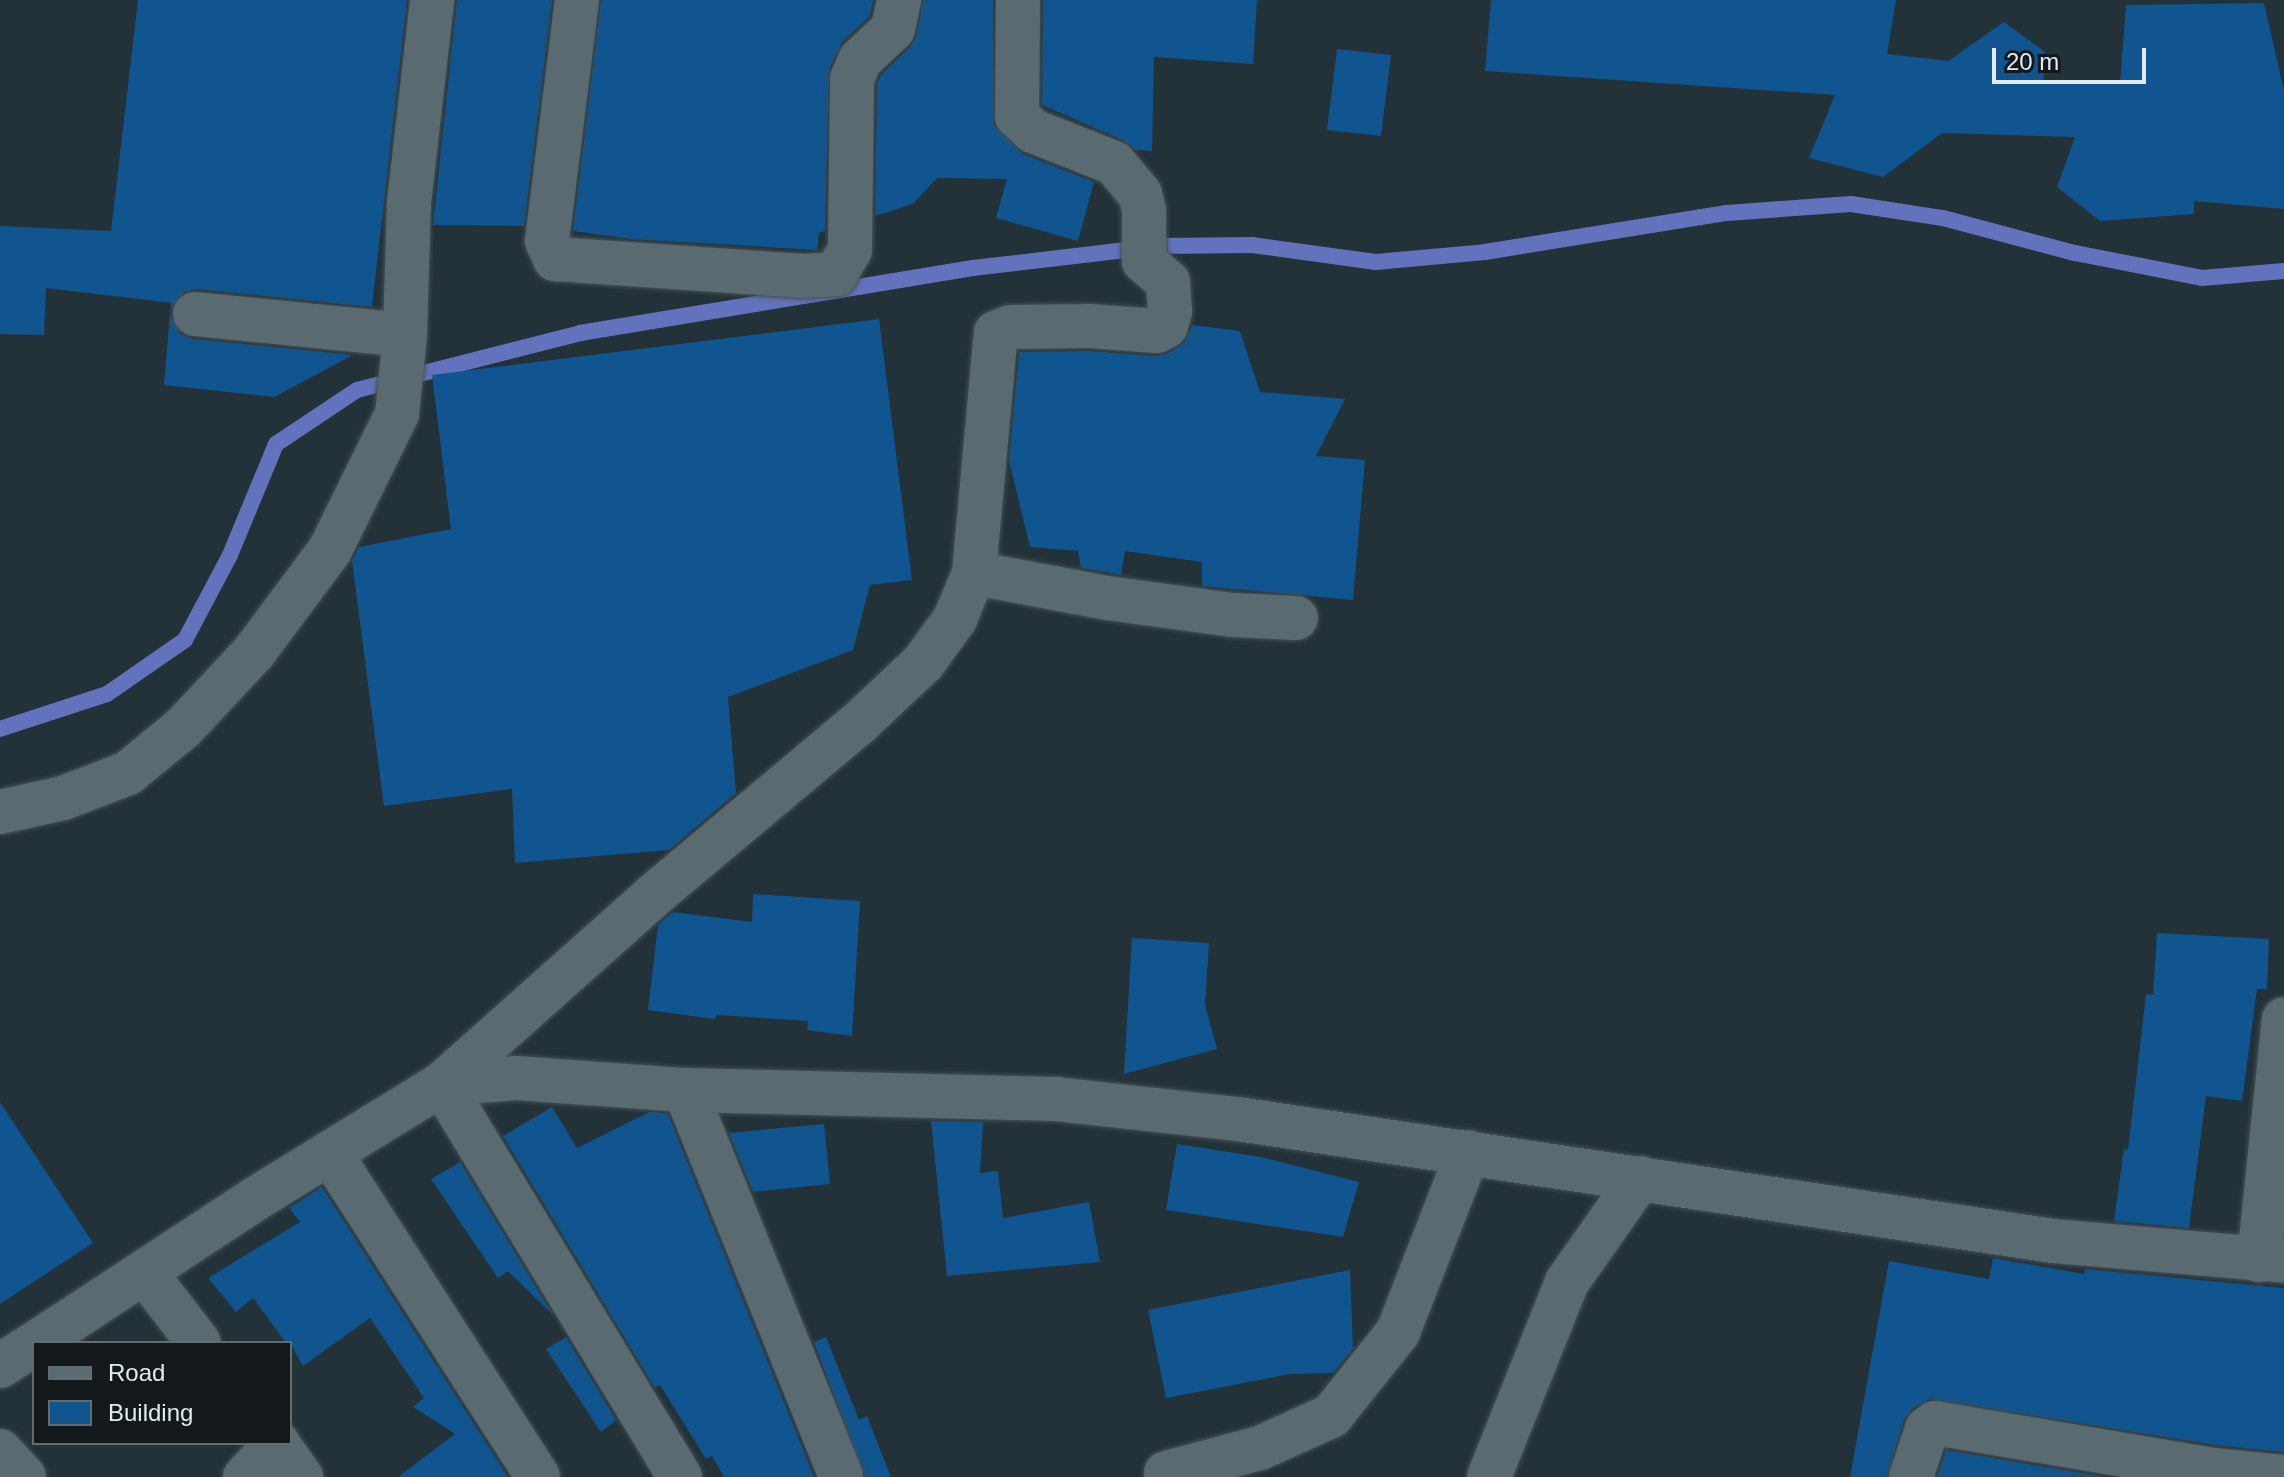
<!DOCTYPE html>
<style>
body{margin:0}
#map{position:relative;width:2284px;height:1477px;overflow:hidden;background:#233138;font-family:Arial,sans-serif}
div>[style]{position:absolute}
.stream>*{height:16px;margin:-8px;padding:0 8px;transform-origin:8px;border-radius:8px;background:#6372bc}
.building>*{inset:0;background:#10558f}
.roads{filter:drop-shadow(0 0 2px #434f55) drop-shadow(0 0 2px #434f55)}
.minor>*{height:44px;margin:-22px;padding:0 22px;transform-origin:22px;border-radius:22px;background:#5a6a71}
span{translate:-50% -50%;white-space:nowrap;text-align:center;line-height:1.15;-webkit-text-stroke:6px #12181b;paint-order:stroke}
.legend{position:absolute;left:32px;top:1341px;width:260px;height:104px;box-sizing:border-box;background:#12181b;border:2px solid #656c6f;margin:0;padding:10px 14px;list-style:none;font-size:24px;color:#e1eaee}
.legend li{display:flex;align-items:center;gap:16px;height:40px}
.legend b{width:40px;border:2px solid #656c6f}
.scale{position:absolute;left:1992px;top:48px;width:154px;height:36px;box-sizing:border-box;border:4px solid #e1eaee;border-top:0;padding-left:10px;font-size:24px;line-height:28px;white-space:nowrap;color:#e1eaee;-webkit-text-stroke:6px #12181b;paint-order:stroke}
</style>
<div id="map">
<div class="stream">
<i style="left:0;top:729px;width:113px;rotate:-18.1deg"></i>
<i style="left:107px;top:694px;width:95px;rotate:-34.7deg"></i>
<i style="left:185px;top:640px;width:96px;rotate:-62.1deg"></i>
<i style="left:230px;top:555px;width:120px;rotate:-67.5deg"></i>
<i style="left:276px;top:444px;width:97px;rotate:-33.7deg"></i>
<i style="left:357px;top:390px;width:230px;rotate:-14.3deg"></i>
<i style="left:580px;top:333px;width:398px;rotate:-9.4deg"></i>
<i style="left:973px;top:268px;width:188px;rotate:-6.7deg"></i>
<i style="left:1160px;top:246px;width:92px;rotate:-0.6deg"></i>
<i style="left:1252px;top:245px;width:125px;rotate:7.8deg"></i>
<i style="left:1376px;top:262px;width:109px;rotate:-5.2deg"></i>
<i style="left:1485px;top:252px;width:245px;rotate:-9.2deg"></i>
<i style="left:1727px;top:213px;width:124px;rotate:-4.2deg"></i>
<i style="left:1851px;top:204px;width:93px;rotate:8.7deg"></i>
<i style="left:1943px;top:218px;width:137px;rotate:14.9deg"></i>
<i style="left:2075px;top:253px;width:129px;rotate:11.1deg"></i>
<i style="left:2202px;top:278px;width:82px;rotate:-4.9deg"></i>
</div>
<div class="building">
<i style="clip-path:polygon(138px 0,407px 0,372px 307px,197px 289px,184px 292px,171px 309px,171px 303px,46px 288px,44px 335px,0 334px,0 226px,111px 231px)"></i>
<i style="clip-path:polygon(457px 0,552px 0,524px 226px,433px 225px)"></i>
<i style="clip-path:polygon(601px 0,873px 0,870px 16px,842px 42px,829px 70px,825px 231px,819px 233px,817px 250px,631px 239px,573px 231px)"></i>
<i style="clip-path:polygon(923px 0,993px 0,994px 125px,1023px 154px,1094px 182px,1078px 241px,996px 218px,1007px 179px,937px 178px,913px 204px,875px 216px,877px 84px,881px 75px,910px 47px,917px 35px)"></i>
<i style="clip-path:polygon(1043px 0,1257px 0,1253px 64px,1154px 57px,1152px 151px,1135px 150px,1123px 140px,1042px 105px)"></i>
<i style="clip-path:polygon(1491px 0,1896px 0,1887px 54px,1948px 61px,2004px 22px,2045px 52px,2043px 84px,2120px 84px,2126px 5px,2264px 3px,2284px 91px,2284px 209px,2194px 201px,2194px 214px,2100px 221px,2057px 187px,2075px 137px,1942px 133px,1883px 177px,1809px 158px,1835px 95px,1485px 71px)"></i>
<i style="clip-path:polygon(1337px 49px,1391px 55px,1381px 136px,1327px 130px)"></i>
<i style="clip-path:polygon(170px 314px,180px 334px,193px 339px,353px 355px,274px 397px,164px 385px)"></i>
<i style="clip-path:polygon(879px 319px,912px 580px,870px 585px,853px 650px,728px 697px,736px 793px,669px 850px,515px 863px,512px 789px,384px 806px,352px 561px,359px 547px,451px 529px,432px 375px)"></i>
<i style="clip-path:polygon(1192px 325px,1240px 331px,1260px 392px,1345px 399px,1316px 456px,1365px 460px,1353px 600px,1202px 586px,1202px 562px,1125px 551px,1121px 575px,1111px 573px,1081px 568px,1078px 551px,1030px 547px,1009px 461px,1019px 352px,1088px 351px,1156px 356px,1169px 353px,1185px 342px)"></i>
<i style="clip-path:polygon(753px 894px,860px 901px,852px 1036px,807px 1030px,808px 1021px,717px 1015px,715px 1019px,648px 1010px,658px 925px,673px 912px,752px 922px)"></i>
<i style="clip-path:polygon(2157px 933px,2269px 939px,2267px 989px,2257px 989px,2242px 1101px,2206px 1096px,2189px 1228px,2114px 1221px,2124px 1149px,2128px 1150px,2146px 994px,2153px 995px)"></i>
<i style="clip-path:polygon(1132px 938px,1209px 943px,1205px 1005px,1217px 1049px,1124px 1074px)"></i>
<i style="clip-path:polygon(0 1102px,93px 1243px,0 1304px)"></i>
<i style="clip-path:polygon(552px 1107px,577px 1148px,649px 1112px,668px 1114px,814px 1477px,724px 1477px,712px 1456px,706px 1459px,660px 1385px,655px 1388px,503px 1136px)"></i>
<i style="clip-path:polygon(931px 1121px,983px 1122px,980px 1173px,998px 1171px,1003px 1218px,1089px 1202px,1100px 1262px,947px 1276px)"></i>
<i style="clip-path:polygon(824px 1124px,830px 1184px,753px 1192px,729px 1133px)"></i>
<i style="clip-path:polygon(1177px 1144px,1261px 1157px,1359px 1182px,1343px 1237px,1166px 1210px)"></i>
<i style="clip-path:polygon(460px 1162px,553px 1315px,508px 1271px,498px 1278px,431px 1179px)"></i>
<i style="clip-path:polygon(322px 1187px,508px 1477px,398px 1477px,455px 1434px,413px 1407px,424px 1398px,370px 1318px,303px 1366px,290px 1343px,286px 1343px,253px 1298px,236px 1312px,208px 1278px,300px 1222px,289px 1208px)"></i>
<i style="clip-path:polygon(1993px 1258px,2084px 1274px,2085px 1269px,2284px 1288px,2284px 1452px,2216px 1445px,1930px 1399px,1912px 1409px,1904px 1420px,1887px 1477px,1850px 1477px,1889px 1261px,1989px 1279px)"></i>
<i style="clip-path:polygon(1350px 1270px,1353px 1349px,1333px 1373px,1290px 1374px,1166px 1398px,1148px 1310px)"></i>
<i style="clip-path:polygon(566px 1337px,616px 1420px,601px 1432px,546px 1349px)"></i>
<i style="clip-path:polygon(826px 1337px,859px 1420px,867px 1416px,891px 1477px,865px 1477px,814px 1342px)"></i>
<i style="clip-path:polygon(1946px 1450px,2104px 1477px,1937px 1477px)"></i>
</div>
<div class="roads">
<div class="minor">
<i style="left:577px;top:0;width:243px;rotate:97.1deg"></i>
<i style="left:547px;top:241px;width:20px;rotate:66deg"></i>
<i style="left:555px;top:259px;width:249px;rotate:3.9deg"></i>
<i style="left:803px;top:276px;width:33px;rotate:-3deg"></i>
<i style="left:836px;top:274px;width:28px;rotate:-60deg"></i>
<i style="left:850px;top:250px;width:171px;rotate:-89.3deg"></i>
<i style="left:852px;top:79px;width:21px;rotate:-67deg"></i>
<i style="left:860px;top:60px;width:45px;rotate:-43.2deg"></i>
<i style="left:893px;top:29px;width:30px;rotate:-78deg"></i>
<i style="left:195px;top:314px;width:211px;rotate:5.7deg"></i>
<i style="left:974px;top:573px;width:241px;rotate:-84.8deg"></i>
<i style="left:996px;top:333px;width:16px;rotate:-22deg"></i>
<i style="left:1011px;top:327px;width:78px;rotate:-0.7deg"></i>
<i style="left:1089px;top:326px;width:68px;rotate:4.2deg"></i>
<i style="left:1157px;top:331px;width:10px;rotate:-29deg"></i>
<i style="left:1166px;top:326px;width:16px;rotate:-75deg"></i>
<i style="left:1170px;top:311px;width:29px;rotate:-94deg"></i>
<i style="left:1168px;top:282px;width:32px;rotate:-139deg"></i>
<i style="left:1144px;top:261px;width:51px;rotate:-90deg"></i>
<i style="left:1144px;top:210px;width:16px;rotate:-104deg"></i>
<i style="left:1140px;top:194px;width:40px;rotate:-130deg"></i>
<i style="left:1114px;top:163px;width:87px;rotate:-158.4deg"></i>
<i style="left:1033px;top:131px;width:22px;rotate:-137deg"></i>
<i style="left:1017px;top:116px;width:116px;rotate:-89.5deg"></i>
<i style="left:0;top:812px;width:65px;rotate:-12.5deg"></i>
<i style="left:63px;top:798px;width:70px;rotate:-21deg"></i>
<i style="left:128px;top:773px;width:71px;rotate:-39.3deg"></i>
<i style="left:183px;top:728px;width:104px;rotate:-46.9deg"></i>
<i style="left:254px;top:652px;width:127px;rotate:-53.3deg"></i>
<i style="left:330px;top:550px;width:152px;rotate:-63.8deg"></i>
<i style="left:397px;top:414px;width:79px;rotate:-84.2deg"></i>
<i style="left:405px;top:335px;width:132px;rotate:-88.3deg"></i>
<i style="left:409px;top:203px;width:204px;rotate:-83.5deg"></i>
<i style="left:685px;top:1090px;width:417px;rotate:68deg"></i>
<i style="left:330px;top:1153px;width:385px;rotate:57.3deg"></i>
<i style="left:2259px;top:1260px;width:242px;rotate:-84.1deg"></i>
<i style="left:145px;top:1273px;width:88px;rotate:52.4deg"></i>
<i style="left:36px;top:1343px;width:262px;rotate:-33.3deg"></i>
<i style="left:255px;top:1199px;width:220px;rotate:-31.6deg"></i>
<i style="left:442px;top:1084px;width:74px;rotate:-4.6deg"></i>
<i style="left:516px;top:1078px;width:169px;rotate:4.1deg"></i>
<i style="left:685px;top:1090px;width:371px;rotate:1.4deg"></i>
<i style="left:1056px;top:1099px;width:183px;rotate:6.3deg"></i>
<i style="left:1238px;top:1119px;width:824px;rotate:8.51deg"></i>
<i style="left:2053px;top:1241px;width:232px;rotate:4.9deg"></i>
<i style="left:0;top:1366px;width:40px;rotate:-32.9deg"></i>
<i style="left:277px;top:1443px;width:42px;rotate:54.8deg"></i>
<i style="left:0;top:1451px;width:35px;rotate:47deg"></i>
<i style="left:1166px;top:1473px;width:97px;rotate:-14.9deg"></i>
<i style="left:1260px;top:1448px;width:78px;rotate:-24.3deg"></i>
<i style="left:1331px;top:1416px;width:107px;rotate:-51.4deg"></i>
<i style="left:1398px;top:1332px;width:193px;rotate:-68.7deg"></i>
<i style="left:245px;top:1477px;width:47px;rotate:-46.7deg"></i>
<i style="left:680px;top:1477px;width:459px;rotate:-121.2deg"></i>
<i style="left:442px;top:1084px;width:284px;rotate:-41.7deg"></i>
<i style="left:654px;top:895px;width:266px;rotate:-40deg"></i>
<i style="left:858px;top:724px;width:89px;rotate:-43.2deg"></i>
<i style="left:923px;top:663px;width:54px;rotate:-54deg"></i>
<i style="left:955px;top:619px;width:50px;rotate:-67.6deg"></i>
<i style="left:974px;top:573px;width:135px;rotate:10.6deg"></i>
<i style="left:1107px;top:598px;width:127px;rotate:7.7deg"></i>
<i style="left:1233px;top:615px;width:63px;rotate:2.7deg"></i>
<i style="left:1489px;top:1477px;width:210px;rotate:-68.2deg"></i>
<i style="left:1567px;top:1282px;width:127px;rotate:-54.9deg"></i>
<i style="left:1911px;top:1477px;width:51px;rotate:-71.6deg"></i>
<i style="left:1927px;top:1429px;width:10px;rotate:-37deg"></i>
<i style="left:1935px;top:1423px;width:282px;rotate:9.6deg"></i>
<i style="left:2213px;top:1470px;width:71px;rotate:5.6deg"></i>
</div>
</div>
<ul class="legend">
<li><b style="height:10px;background:#5a6a71"></b>Road</li>
<li><b style="height:22px;background:#10558f"></b>Building</li>
</ul>
<div class="scale">20 m</div>
</div>
